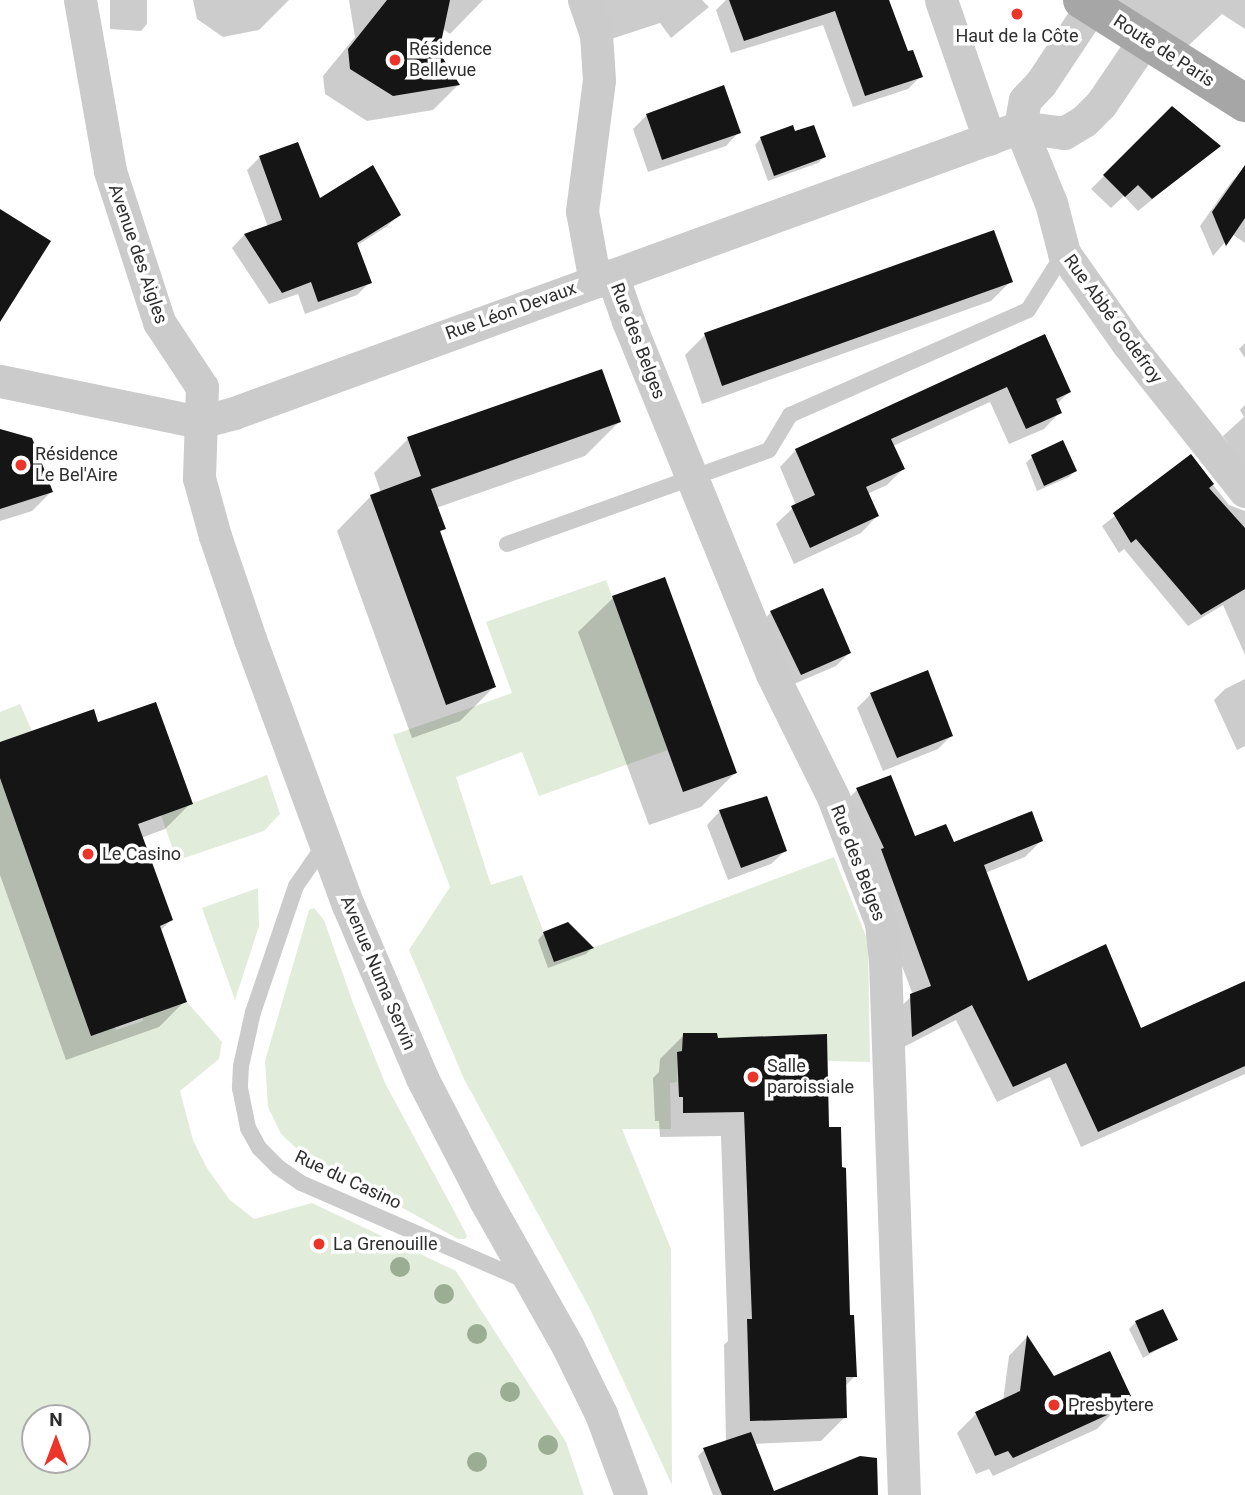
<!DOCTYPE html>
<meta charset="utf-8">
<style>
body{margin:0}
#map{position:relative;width:1245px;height:1495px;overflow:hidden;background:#fff;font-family:Roboto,sans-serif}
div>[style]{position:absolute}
.green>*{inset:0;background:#e2ecdb}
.shadow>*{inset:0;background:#0003}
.building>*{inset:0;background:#151515}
.service>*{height:16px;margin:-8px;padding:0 8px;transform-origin:8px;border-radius:8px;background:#cbcbcb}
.minor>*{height:33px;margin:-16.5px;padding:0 16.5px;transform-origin:16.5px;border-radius:16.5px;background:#cbcbcb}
.primary>*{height:38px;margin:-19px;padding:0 19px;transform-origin:19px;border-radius:19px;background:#a6a6a6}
.trees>*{width:20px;height:20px;margin:-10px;border-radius:50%;background:#9bae93}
.dots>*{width:19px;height:19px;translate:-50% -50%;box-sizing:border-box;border:4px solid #fff;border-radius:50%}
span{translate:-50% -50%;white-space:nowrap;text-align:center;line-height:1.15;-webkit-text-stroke:7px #fff;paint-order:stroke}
.poi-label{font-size:18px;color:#2e2e2e}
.left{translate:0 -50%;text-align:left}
.street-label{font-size:18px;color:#2e2e2e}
.north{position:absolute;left:21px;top:1404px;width:70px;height:70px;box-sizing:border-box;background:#fff;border:2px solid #ababab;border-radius:50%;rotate:0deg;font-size:19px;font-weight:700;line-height:28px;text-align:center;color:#2e2e2e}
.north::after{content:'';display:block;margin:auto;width:24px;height:32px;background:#eb352a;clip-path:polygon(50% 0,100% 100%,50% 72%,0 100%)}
</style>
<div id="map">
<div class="green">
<i style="clip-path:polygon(606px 580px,668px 750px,539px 796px,522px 752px,456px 777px,491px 885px,522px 875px,555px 962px,834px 857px,868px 941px,870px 1062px,828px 1061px,827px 1034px,718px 1038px,717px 1033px,683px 1033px,683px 1051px,677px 1052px,677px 1082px,670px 1083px,671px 1129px,622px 1129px,671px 1249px,672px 1485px,589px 1307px,464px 1079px,409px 950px,450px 887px,393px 735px,512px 693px,486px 622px)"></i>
<i style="clip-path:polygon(20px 704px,32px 731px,0 742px,0 712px)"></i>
<i style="clip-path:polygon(267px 775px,280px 814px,264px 831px,181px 859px,178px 852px,174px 853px,161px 815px)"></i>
<i style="clip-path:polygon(evenodd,0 778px,116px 1030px,143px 1021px,142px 1017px,187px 1002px,222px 1042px,219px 1059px,180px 1091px,193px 1140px,207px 1168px,229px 1199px,254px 1219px,312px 1203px,456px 1271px,566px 1442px,584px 1495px,0 1495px,0 778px,35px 1418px,77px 1418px,77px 1460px,35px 1460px,35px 1418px)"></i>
<i style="clip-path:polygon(258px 888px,259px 926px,235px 1000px,202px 908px)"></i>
<i style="clip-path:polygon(314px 908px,324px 920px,353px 1003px,385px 1083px,460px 1222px,467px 1236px,465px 1239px,458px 1239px,296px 1148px,281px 1134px,268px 1107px,265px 1061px,309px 910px)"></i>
</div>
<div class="shadow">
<i style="clip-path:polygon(110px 0,147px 0,147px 24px,141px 31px,110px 29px)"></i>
<i style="clip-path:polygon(193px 0,289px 0,259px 30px,223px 37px,197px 19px)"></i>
<i style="clip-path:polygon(349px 0,483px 0,450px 34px,442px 28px,437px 52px,458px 85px,433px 110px,367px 121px,325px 94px,323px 76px,355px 37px)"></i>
<i style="clip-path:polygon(584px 0,702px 0,709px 7px,671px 38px,660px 23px,602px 42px)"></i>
<i style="clip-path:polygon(726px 0,887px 0,907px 53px,921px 76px,908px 89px,853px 107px,823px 25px,731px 53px,716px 10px)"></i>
<i style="clip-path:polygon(1115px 0,1245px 0,1245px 29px,1222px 14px,1188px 46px)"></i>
<i style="clip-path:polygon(1172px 108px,1218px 146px,1138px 211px,1124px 196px,1111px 208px,1091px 189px)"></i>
<i style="clip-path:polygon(647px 115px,739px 132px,726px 146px,648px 172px,633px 129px)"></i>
<i style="clip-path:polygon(761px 138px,824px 157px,818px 163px,768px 181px,755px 145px)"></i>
<i style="clip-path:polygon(297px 145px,319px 200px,399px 215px,386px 227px,356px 246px,370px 282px,357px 295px,305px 314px,298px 294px,269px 304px,232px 248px,244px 235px,268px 227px,247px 170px,260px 157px)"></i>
<i style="clip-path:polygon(1245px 169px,1245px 243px,1232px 234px,1213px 256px,1200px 226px,1232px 181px)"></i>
<i style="clip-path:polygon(1011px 281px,991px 301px,702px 404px,685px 355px,705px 335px)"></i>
<i style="clip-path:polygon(1044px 336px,1069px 392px,1057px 404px,1060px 412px,1044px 429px,1009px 444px,990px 402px,893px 446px,903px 469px,887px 485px,867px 494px,877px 516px,861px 533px,794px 564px,776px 524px,796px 505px,780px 467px,796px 450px)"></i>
<i style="clip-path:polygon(1245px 343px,1245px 358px,1239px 349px)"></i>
<i style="clip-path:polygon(1245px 405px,1245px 488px,1233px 451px,1223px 436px,1244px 417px,1240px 410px)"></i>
<i style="clip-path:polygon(619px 422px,585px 456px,436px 508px,444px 528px,439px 533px,494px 687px,460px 721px,412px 738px,337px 531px,371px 496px,381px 493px,374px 473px,408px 439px)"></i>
<i style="clip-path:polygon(0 431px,51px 492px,32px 511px,0 521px)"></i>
<i style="clip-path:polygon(1032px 457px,1075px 471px,1069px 477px,1037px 491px,1026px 463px)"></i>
<i style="clip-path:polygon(1191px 457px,1229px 505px,1245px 511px,1245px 655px,1223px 605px,1188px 626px,1124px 549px,1119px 553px,1102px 526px)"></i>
<i style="clip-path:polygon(613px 598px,735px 773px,701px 807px,649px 825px,578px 632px)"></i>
<i style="clip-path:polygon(771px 612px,849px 653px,836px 666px,787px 687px,758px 626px)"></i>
<i style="clip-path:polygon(1245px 679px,1245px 746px,1237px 750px,1214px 700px,1225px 689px)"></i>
<i style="clip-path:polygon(871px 694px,951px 736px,938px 749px,883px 771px,857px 708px)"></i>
<i style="clip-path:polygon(97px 725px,191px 803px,165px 829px,141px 838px,171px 920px,160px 931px,185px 1001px,159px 1027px,66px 1060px,0 875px,0 743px)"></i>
<i style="clip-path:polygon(857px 790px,914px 838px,954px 844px,1041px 841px,1025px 857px,985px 873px,1027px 983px,1140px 1030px,1245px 983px,1245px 1074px,1081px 1147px,1050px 1077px,997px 1102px,956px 1020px,896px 1051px,895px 1012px,913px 995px,841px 806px)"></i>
<i style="clip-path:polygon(720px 811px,785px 851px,771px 864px,728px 880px,707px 825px)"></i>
<i style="clip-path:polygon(544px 933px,592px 948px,586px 954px,548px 968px,538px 940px)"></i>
<i style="clip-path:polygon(684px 1035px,716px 1040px,827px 1129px,855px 1376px,844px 1387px,845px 1417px,821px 1441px,753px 1444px,774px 1493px,877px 1495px,713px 1495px,698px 1456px,704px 1450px,726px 1442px,724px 1345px,728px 1341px,721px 1136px,660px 1137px,659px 1121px,655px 1121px,653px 1078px,659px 1072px,660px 1059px)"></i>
<i style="clip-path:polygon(1136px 1322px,1176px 1339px,1143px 1358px,1129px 1329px)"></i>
<i style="clip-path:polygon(1027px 1337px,1053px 1378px,1129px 1396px,1097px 1429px,993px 1476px,989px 1469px,976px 1474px,957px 1433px,976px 1414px,1003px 1401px,1009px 1356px)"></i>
</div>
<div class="building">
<i style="clip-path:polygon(387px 0,450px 0,439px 52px,460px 85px,393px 96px,350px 69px,348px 49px)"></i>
<i style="clip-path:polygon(729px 0,889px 0,908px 51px,913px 50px,923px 77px,865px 96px,835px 11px,744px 41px)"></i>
<i style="clip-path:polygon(724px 85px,741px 133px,662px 160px,646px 114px)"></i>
<i style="clip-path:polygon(1172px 106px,1221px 146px,1152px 199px,1138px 185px,1125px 197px,1103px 175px)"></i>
<i style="clip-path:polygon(793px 125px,795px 131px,814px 125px,826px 157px,774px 176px,760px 137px)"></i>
<i style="clip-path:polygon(298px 142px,320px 198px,373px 165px,401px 215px,357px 243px,372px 283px,318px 302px,311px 282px,282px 293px,244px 234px,282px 220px,259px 156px)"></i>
<i style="clip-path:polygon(1245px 165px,1245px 218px,1226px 246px,1212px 212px)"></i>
<i style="clip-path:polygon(0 209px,51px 241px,0 322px)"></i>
<i style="clip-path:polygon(994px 230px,1013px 282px,722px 386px,704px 333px)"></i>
<i style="clip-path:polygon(1045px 334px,1071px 392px,1056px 399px,1062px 413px,1026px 429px,1007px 387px,891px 439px,905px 469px,866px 487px,879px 516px,810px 548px,791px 506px,815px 495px,795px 449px)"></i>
<i style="clip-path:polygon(602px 369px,621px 422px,431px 489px,446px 529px,440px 531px,496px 687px,446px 705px,370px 495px,421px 476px,407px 437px)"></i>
<i style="clip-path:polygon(0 429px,32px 438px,53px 492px,0 509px)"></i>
<i style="clip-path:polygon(1063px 440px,1077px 471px,1044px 486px,1031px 455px)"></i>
<i style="clip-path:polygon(1191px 454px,1214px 484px,1209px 488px,1245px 528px,1245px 589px,1201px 615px,1136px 539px,1131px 543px,1113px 513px)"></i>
<i style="clip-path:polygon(665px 577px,737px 773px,683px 792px,612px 596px)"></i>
<i style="clip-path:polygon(823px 588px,851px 653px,801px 675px,770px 611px)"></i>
<i style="clip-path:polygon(928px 670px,953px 736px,897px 758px,870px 693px)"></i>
<i style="clip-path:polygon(156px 702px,193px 804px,138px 824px,173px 920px,160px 926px,187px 1002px,91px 1036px,0 778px,0 742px,94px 709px,98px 722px)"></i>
<i style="clip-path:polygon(891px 775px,915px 836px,946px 824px,954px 842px,1032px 811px,1043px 841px,984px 865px,1028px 981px,1106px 944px,1141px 1028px,1245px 981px,1245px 1066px,1098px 1132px,1066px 1063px,1013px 1087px,972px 1005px,912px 1037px,910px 994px,931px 986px,881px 849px,884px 848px,856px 788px)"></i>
<i style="clip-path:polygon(767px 796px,787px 851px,741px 868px,719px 810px)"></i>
<i style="clip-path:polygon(568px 922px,594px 948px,554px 962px,543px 932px)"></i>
<i style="clip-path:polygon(683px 1033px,717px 1033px,718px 1038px,827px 1034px,829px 1127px,841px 1127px,842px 1167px,846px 1168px,850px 1315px,854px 1315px,857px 1377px,846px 1377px,847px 1418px,750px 1421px,747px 1319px,752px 1319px,744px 1112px,683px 1113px,683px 1097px,679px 1097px,677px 1052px,682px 1051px)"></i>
<i style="clip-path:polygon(1163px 1309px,1178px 1340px,1149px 1353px,1135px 1321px)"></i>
<i style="clip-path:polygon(1027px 1335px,1054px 1376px,1110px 1351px,1131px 1396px,1115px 1403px,1118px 1410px,1013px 1458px,1008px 1451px,995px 1456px,975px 1412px,1020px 1391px)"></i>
<i style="clip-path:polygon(751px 1432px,774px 1491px,860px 1456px,877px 1458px,878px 1495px,722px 1495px,703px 1448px)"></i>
</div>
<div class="service">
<i style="left:507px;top:544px;width:278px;rotate:-19.7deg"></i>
<i style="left:769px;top:450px;width:41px;rotate:-59deg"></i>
<i style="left:790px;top:415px;width:260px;rotate:-23.8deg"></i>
<i style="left:1028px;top:310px;width:67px;rotate:-57.7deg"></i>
<i style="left:325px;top:844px;width:51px;rotate:124.6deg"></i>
<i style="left:296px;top:886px;width:133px;rotate:108.8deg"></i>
<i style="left:253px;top:1012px;width:55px;rotate:102.5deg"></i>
<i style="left:241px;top:1066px;width:22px;rotate:93deg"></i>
<i style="left:240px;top:1088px;width:41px;rotate:78.7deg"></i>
<i style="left:248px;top:1128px;width:23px;rotate:61deg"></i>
<i style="left:259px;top:1148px;width:27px;rotate:45deg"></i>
<i style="left:278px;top:1167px;width:28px;rotate:35deg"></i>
<i style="left:301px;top:1183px;width:245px;rotate:23.5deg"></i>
</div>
<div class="minor">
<i style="left:80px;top:0;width:174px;rotate:80deg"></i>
<i style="left:110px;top:171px;width:159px;rotate:72deg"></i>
<i style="left:159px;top:322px;width:78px;rotate:56.5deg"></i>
<i style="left:202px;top:387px;width:91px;rotate:91.9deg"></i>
<i style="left:199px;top:478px;width:60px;rotate:74.6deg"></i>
<i style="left:215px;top:536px;width:109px;rotate:71.2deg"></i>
<i style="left:250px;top:639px;width:283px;rotate:69.8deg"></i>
<i style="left:348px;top:905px;width:188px;rotate:66.8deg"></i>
<i style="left:422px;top:1078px;width:137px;rotate:62.7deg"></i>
<i style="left:485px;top:1200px;width:169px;rotate:60.5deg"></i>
<i style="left:568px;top:1347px;width:75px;rotate:63.8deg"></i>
<i style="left:601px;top:1414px;width:86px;rotate:69.7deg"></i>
<i style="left:584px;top:0;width:36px;rotate:71deg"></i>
<i style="left:596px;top:34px;width:46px;rotate:86.3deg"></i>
<i style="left:599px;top:80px;width:132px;rotate:97.4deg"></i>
<i style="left:582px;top:211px;width:72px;rotate:79.6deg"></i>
<i style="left:941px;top:0;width:147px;rotate:70.9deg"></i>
<i style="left:1020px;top:127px;width:82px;rotate:67.8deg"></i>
<i style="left:1051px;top:203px;width:52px;rotate:75.4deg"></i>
<i style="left:1064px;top:253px;width:111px;rotate:54.9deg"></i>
<i style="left:1128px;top:344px;width:188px;rotate:51.5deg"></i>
<i style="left:1020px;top:127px;width:27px;rotate:-80deg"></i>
<i style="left:1025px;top:100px;width:23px;rotate:-47deg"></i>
<i style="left:1041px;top:83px;width:92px;rotate:-56.5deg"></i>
<i style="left:612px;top:275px;width:49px;rotate:70.8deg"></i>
<i style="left:628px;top:321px;width:381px;rotate:67.8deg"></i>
<i style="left:772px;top:674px;width:137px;rotate:63.6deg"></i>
<i style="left:833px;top:797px;width:135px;rotate:69.1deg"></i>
<i style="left:881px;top:923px;width:39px;rotate:84deg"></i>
<i style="left:885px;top:962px;width:533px;rotate:87.96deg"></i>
<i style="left:0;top:381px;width:203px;rotate:11.6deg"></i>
<i style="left:199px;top:422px;width:36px;rotate:-14deg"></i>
<i style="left:234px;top:413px;width:836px;rotate:-19.99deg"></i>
<i style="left:1020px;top:127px;width:44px;rotate:7.8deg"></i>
<i style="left:1064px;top:133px;width:23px;rotate:-31deg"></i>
<i style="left:1084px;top:121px;width:24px;rotate:-45deg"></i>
<i style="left:1101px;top:104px;width:78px;rotate:-55.9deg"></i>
</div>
<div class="primary">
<i style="left:1082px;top:0;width:193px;rotate:32.3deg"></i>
</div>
<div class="trees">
<i style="left:400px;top:1267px"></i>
<i style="left:444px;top:1294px"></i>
<i style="left:477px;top:1334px"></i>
<i style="left:510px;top:1392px"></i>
<i style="left:548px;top:1445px"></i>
<i style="left:477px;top:1462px"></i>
</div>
<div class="dots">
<i style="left:1017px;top:14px;background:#eb352a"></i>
<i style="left:395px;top:60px;background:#eb352a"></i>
<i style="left:21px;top:465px;background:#eb352a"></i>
<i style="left:88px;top:854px;background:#eb352a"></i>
<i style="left:753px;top:1077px;background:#eb352a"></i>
<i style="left:319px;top:1244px;background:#eb352a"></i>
<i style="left:1054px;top:1405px;background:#eb352a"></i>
</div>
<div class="poi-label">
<span style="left:1017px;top:36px">Haut de la Côte</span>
<span class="left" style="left:409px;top:60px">Résidence<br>Bellevue</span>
<span class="left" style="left:35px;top:465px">Résidence<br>Le Bel'Aire</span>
<span class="left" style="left:102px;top:854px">Le Casino</span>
<span class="left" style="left:767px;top:1077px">Salle<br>paroissiale</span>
<span class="left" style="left:333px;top:1244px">La Grenouille</span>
<span class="left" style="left:1068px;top:1405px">Presbytere</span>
</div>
<div class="street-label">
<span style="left:1164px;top:51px;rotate:33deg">Route de Paris</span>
<span style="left:138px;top:254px;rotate:71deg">Avenue des Aigles</span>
<span style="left:511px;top:311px;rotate:-20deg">Rue Léon Devaux</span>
<span style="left:1113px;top:319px;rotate:54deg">Rue Abbé Godefroy</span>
<span style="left:638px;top:341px;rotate:69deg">Rue des Belges</span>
<span style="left:858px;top:863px;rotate:69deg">Rue des Belges</span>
<span style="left:378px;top:973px;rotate:67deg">Avenue Numa Servin</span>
<span style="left:348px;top:1180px;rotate:25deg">Rue du Casino</span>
</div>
<div class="north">N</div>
</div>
